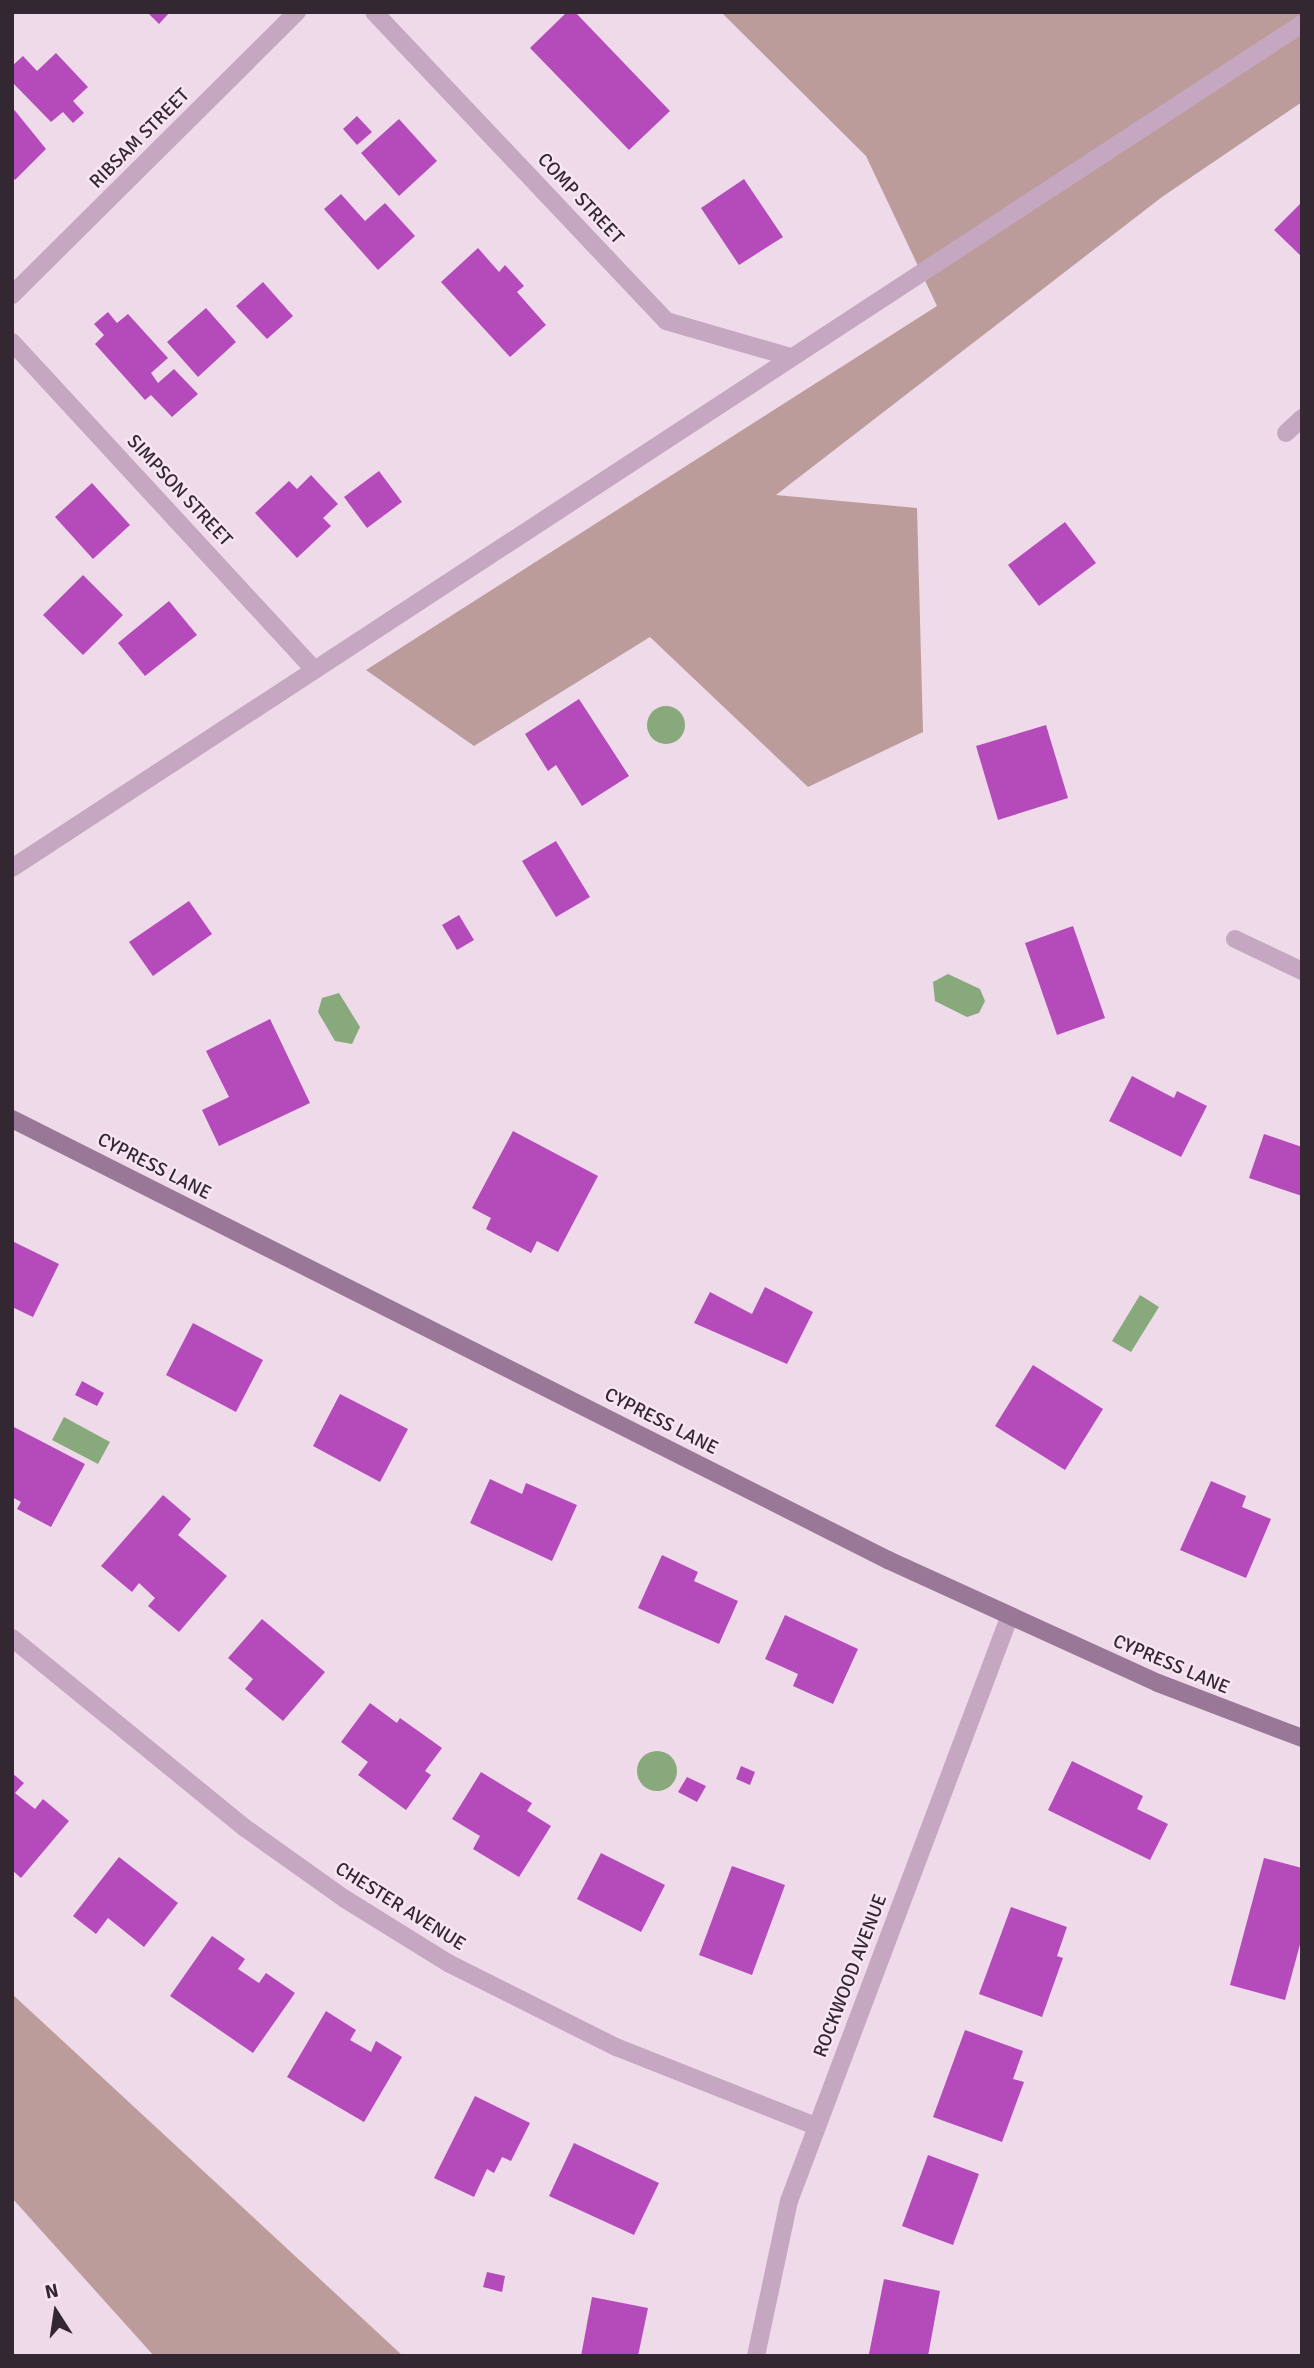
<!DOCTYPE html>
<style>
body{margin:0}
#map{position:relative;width:1314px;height:2368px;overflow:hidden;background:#efdaea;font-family:Signika,sans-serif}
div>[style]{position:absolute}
.green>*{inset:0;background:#bc9c9b}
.water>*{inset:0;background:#87a97b}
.round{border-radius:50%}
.building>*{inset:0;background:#b54bbb}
.lane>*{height:18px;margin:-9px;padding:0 9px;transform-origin:9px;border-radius:9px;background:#c6a7c1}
.street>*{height:18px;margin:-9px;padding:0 9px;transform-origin:9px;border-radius:9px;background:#c6a7c1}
.secondary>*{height:18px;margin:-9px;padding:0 9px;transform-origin:9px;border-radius:9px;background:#997897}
span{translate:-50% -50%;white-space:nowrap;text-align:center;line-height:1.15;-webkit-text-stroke:5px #f7e5f3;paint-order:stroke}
.street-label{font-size:19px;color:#332732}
.frame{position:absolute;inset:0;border:14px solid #332732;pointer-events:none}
.north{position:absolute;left:21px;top:2277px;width:70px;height:70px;-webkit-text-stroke:5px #f7e5f3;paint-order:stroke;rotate:348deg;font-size:19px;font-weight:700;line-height:28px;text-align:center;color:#332732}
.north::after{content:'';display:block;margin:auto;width:24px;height:32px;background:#332732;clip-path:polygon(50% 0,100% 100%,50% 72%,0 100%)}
</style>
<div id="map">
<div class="green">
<i style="clip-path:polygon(721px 12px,1302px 12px,1302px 102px,1162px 197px,776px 495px,917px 508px,923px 732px,808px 787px,650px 637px,474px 746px,366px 670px,937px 306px,866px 156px)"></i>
<i style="clip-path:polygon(12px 1994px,51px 2030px,403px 2356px,154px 2356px,12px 2198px)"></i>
</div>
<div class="water">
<i class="round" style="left:647px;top:706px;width:38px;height:38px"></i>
<i style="clip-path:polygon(948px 974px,980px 989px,985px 1001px,979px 1013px,967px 1017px,935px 1001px,933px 982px)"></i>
<i style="clip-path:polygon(339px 993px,360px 1027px,352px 1044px,335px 1041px,318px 1012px,322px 998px)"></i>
<i style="clip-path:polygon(1140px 1295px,1159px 1307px,1131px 1352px,1112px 1341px)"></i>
<i style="clip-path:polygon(64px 1417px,110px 1442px,98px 1464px,52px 1440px)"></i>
<i class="round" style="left:637px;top:1751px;width:40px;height:40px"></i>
</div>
<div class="building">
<i style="clip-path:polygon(147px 12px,170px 12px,159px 24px)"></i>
<i style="clip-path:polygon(567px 12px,575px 12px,670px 111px,629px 150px,530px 48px)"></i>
<i style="clip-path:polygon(56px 53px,88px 87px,73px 101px,84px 113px,73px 123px,63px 112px,51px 122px,12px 82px,12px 66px,23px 56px,37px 71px)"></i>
<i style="clip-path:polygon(12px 107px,46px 149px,15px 180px,12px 176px)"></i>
<i style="clip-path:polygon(357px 116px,372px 132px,357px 145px,343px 129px)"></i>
<i style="clip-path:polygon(399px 119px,437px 161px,399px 196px,361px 153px)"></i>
<i style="clip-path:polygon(744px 179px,783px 237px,739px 265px,701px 208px)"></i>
<i style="clip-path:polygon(341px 194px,365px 221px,385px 203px,415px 236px,378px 270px,324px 209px)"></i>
<i style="clip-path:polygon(1302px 202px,1302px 257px,1274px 230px)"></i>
<i style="clip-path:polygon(478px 248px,499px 272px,505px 265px,524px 286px,517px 292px,546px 325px,510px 357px,441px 282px)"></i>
<i style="clip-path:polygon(263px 282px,293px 316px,267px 339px,236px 306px)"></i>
<i style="clip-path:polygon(206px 308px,236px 342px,198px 377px,167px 342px)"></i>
<i style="clip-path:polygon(108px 312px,117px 323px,128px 314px,168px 358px,151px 373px,158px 383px,174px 369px,198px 394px,172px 417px,151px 395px,145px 400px,95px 344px,104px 335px,94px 324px)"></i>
<i style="clip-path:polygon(379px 471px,402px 502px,367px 528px,344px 497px)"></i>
<i style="clip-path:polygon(311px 475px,338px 504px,323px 518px,331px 526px,297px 558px,255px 513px,289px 481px,297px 489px)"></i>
<i style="clip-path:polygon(92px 483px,130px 525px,93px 559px,55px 517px)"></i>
<i style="clip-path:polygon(1065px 522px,1096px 563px,1039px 606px,1008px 565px)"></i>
<i style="clip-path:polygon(83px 575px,123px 615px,83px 655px,43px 615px)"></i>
<i style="clip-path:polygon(169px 601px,197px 635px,145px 676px,118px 643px)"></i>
<i style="clip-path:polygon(579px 699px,629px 776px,582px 806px,556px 765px,548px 771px,525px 734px)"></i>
<i style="clip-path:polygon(1046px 725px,1068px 798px,998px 820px,976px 746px)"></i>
<i style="clip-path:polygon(556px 841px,590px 897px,556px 917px,522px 861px)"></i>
<i style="clip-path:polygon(189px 901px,212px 934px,153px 976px,129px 942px)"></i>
<i style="clip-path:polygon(459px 915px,474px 940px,457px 950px,442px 925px)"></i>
<i style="clip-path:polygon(1073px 926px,1105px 1018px,1057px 1035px,1025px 943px)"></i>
<i style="clip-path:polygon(270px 1019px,310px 1103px,219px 1146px,202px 1110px,229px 1097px,206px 1051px)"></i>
<i style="clip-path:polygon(1132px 1076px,1174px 1098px,1177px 1091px,1207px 1106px,1181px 1157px,1109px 1121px)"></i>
<i style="clip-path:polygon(513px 1131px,598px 1176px,558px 1252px,537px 1241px,531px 1253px,486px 1229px,491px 1218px,472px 1208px)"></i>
<i style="clip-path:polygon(1264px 1134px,1302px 1147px,1302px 1196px,1249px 1178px)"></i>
<i style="clip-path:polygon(12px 1241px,59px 1264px,33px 1317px,12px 1307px)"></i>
<i style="clip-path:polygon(765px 1287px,813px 1312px,787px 1364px,694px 1323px,710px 1292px,752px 1314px)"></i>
<i style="clip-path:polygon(193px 1323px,263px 1360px,236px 1412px,166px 1375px)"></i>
<i style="clip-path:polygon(1033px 1365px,1103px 1409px,1065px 1470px,995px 1426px)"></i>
<i style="clip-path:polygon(82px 1381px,104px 1393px,97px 1406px,75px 1395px)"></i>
<i style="clip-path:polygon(340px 1394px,408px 1429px,380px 1482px,313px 1446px)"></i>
<i style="clip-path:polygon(12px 1426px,85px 1464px,51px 1527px,17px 1509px,21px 1502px,12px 1497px)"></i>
<i style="clip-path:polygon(490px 1479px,522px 1494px,526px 1483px,577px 1505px,552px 1561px,470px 1523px)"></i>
<i style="clip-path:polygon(1211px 1481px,1246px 1496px,1242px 1507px,1271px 1519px,1246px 1578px,1180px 1550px)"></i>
<i style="clip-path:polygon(163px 1495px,191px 1519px,178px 1535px,227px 1576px,179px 1632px,148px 1606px,155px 1598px,139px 1583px,132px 1592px,101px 1566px)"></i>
<i style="clip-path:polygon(662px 1555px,698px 1572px,694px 1581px,738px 1601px,719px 1644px,638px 1608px)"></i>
<i style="clip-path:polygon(785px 1615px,858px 1649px,833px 1704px,793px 1686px,798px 1674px,765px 1659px)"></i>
<i style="clip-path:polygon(262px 1619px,325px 1672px,283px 1721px,245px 1689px,253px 1679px,228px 1658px)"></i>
<i style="clip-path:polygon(370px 1703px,397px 1723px,400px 1718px,442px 1748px,425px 1771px,431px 1775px,406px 1810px,358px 1775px,368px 1762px,341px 1742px)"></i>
<i style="clip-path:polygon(1072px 1761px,1143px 1796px,1137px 1809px,1168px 1824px,1150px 1860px,1048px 1810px)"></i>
<i style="clip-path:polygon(741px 1766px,755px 1772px,750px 1785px,736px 1779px)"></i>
<i style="clip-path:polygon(481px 1772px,532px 1803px,527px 1811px,551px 1826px,519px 1877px,473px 1849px,480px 1836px,452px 1819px)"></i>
<i style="clip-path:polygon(12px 1773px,24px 1783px,15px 1793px,35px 1809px,43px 1799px,69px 1821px,21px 1878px,12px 1870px)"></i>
<i style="clip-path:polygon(687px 1777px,706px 1786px,697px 1802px,678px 1792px)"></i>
<i style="clip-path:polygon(601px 1853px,665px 1885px,641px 1932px,577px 1899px)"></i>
<i style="clip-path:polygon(119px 1857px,178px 1903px,144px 1947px,108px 1918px,96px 1934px,73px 1916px)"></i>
<i style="clip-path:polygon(1264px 1858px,1302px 1868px,1302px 1937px,1285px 2000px,1230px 1985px)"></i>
<i style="clip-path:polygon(732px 1866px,785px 1885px,752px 1975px,699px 1955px)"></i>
<i style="clip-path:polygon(1011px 1907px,1067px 1927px,1057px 1956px,1063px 1958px,1042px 2017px,979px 1994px)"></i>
<i style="clip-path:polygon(212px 1936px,245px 1959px,238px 1969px,259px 1983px,266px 1973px,295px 1993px,253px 2053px,170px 1996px)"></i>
<i style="clip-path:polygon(326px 2011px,356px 2030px,350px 2040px,371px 2052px,376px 2041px,402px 2057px,364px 2122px,287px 2077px)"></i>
<i style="clip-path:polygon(965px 2030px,1023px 2051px,1013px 2079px,1024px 2082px,1002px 2142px,933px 2117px)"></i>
<i style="clip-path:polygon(475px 2096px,530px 2123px,511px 2161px,502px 2157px,494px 2173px,487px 2169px,474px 2197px,434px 2178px)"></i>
<i style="clip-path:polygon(574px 2143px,659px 2183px,634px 2235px,549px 2196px)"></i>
<i style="clip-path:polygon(928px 2155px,979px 2174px,953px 2245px,902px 2226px)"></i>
<i style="clip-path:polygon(487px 2272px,505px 2276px,502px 2292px,483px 2287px)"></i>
<i style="clip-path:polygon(884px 2279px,940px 2291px,928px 2356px,869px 2354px)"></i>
<i style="clip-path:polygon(592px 2297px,648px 2308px,638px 2356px,581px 2356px)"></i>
</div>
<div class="lane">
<i style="left:12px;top:868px;width:1542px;rotate:-33.2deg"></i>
</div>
<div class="street">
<i style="left:374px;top:12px;width:425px;rotate:46.6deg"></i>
<i style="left:666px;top:321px;width:130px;rotate:16.1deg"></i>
<i style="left:12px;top:295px;width:402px;rotate:-44.8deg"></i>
<i style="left:12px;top:342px;width:445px;rotate:47.3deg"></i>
<i style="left:1286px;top:433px;width:22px;rotate:-43deg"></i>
<i style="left:1235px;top:939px;width:74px;rotate:25.5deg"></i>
<i style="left:12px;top:1638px;width:301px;rotate:39.2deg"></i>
<i style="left:245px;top:1828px;width:123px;rotate:35.4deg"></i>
<i style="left:345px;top:1899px;width:123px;rotate:31.8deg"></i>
<i style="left:450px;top:1964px;width:186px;rotate:26.6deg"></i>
<i style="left:616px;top:2047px;width:215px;rotate:21.6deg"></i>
<i style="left:756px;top:2356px;width:158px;rotate:-78deg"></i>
<i style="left:789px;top:2201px;width:623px;rotate:-69.33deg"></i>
</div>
<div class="secondary">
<i style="left:12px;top:1119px;width:981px;rotate:26.72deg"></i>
<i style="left:888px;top:1560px;width:297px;rotate:24.5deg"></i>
<i style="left:1158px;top:1683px;width:154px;rotate:20.9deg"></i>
</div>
<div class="street-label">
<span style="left:140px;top:139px;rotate:-45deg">RIBSAM STREET</span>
<span style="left:580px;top:199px;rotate:47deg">COMP STREET</span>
<span style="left:179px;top:491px;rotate:47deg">SIMPSON STREET</span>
<span style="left:154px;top:1167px;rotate:27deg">CYPRESS LANE</span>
<span style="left:661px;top:1422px;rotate:27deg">CYPRESS LANE</span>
<span style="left:1171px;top:1665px;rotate:23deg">CYPRESS LANE</span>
<span style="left:400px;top:1907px;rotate:32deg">CHESTER AVENUE</span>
<span style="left:851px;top:1976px;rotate:-69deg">ROCKWOOD AVENUE</span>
</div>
<div class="frame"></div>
<div class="north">N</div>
</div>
